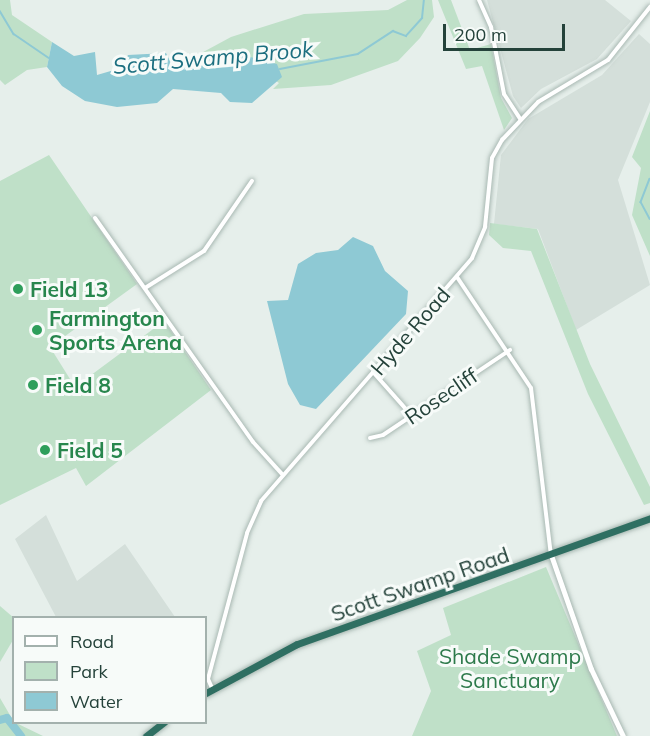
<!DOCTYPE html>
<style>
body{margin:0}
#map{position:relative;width:650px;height:736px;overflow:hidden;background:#e6efeb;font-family:Mulish,sans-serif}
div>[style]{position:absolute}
.built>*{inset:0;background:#d4dfda}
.green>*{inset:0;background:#bfe0c8}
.water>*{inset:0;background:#8ec9d4}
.stream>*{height:1.5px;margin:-0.75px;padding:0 0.75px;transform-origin:0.75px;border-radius:0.75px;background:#8ec9d4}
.river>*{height:8px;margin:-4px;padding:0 4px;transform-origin:4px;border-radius:4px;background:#8ec9d4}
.roads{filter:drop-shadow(0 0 2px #a8b8b2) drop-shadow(0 0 2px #a8b8b2)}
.street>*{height:4px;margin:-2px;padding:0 2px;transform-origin:2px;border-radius:2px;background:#fff}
.secondary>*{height:5px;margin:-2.5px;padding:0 2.5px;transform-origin:2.5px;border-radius:2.5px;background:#fff}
.highway>*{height:7px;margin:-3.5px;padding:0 3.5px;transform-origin:3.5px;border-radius:3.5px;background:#2f6f62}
.dots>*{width:16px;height:16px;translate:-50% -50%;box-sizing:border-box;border:3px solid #f7fbf9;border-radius:50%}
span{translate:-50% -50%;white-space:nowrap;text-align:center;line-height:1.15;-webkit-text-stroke:6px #f7fbf9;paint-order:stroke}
.leisure-label{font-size:21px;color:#27864d;font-weight:700}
.left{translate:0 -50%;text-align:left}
.street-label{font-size:21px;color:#24423a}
.park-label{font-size:21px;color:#2d7a4b}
.water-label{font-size:22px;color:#1c6f80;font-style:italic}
.legend{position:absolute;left:12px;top:616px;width:195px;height:108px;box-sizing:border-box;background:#f7fbf9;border:2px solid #a3b1ad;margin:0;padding:8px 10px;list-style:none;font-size:18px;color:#24423a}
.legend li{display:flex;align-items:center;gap:12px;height:30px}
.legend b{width:30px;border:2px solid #a3b1ad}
.scale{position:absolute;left:443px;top:24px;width:122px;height:27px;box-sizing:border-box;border:3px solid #24423a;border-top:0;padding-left:8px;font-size:18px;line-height:21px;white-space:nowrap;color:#24423a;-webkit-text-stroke:4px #f7fbf9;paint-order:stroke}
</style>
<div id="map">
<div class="built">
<i style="clip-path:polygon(487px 0,605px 0,631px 21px,597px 59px,541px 89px,521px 108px,513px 96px)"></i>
<i style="clip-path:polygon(639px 34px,650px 44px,650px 102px,618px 180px,650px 285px,576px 330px,538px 229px,494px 224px,501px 155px,528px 119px,602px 75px)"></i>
<i style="clip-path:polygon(46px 515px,77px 581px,125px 544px,175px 617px,56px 617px,15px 539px)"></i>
</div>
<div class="green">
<i style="clip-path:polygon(0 0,10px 0,12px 15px,52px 42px,47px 67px,27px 70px,5px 85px,0 80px)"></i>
<i style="clip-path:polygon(407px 0,432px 0,434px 17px,420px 38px,398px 61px,331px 85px,273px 89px,279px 83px,235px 53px,194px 57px,231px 37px,304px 14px,388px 10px)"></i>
<i style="clip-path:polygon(438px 0,451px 0,470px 50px,491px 44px,501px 98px,512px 118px,504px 130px,482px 66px,466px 69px)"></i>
<i style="clip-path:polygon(650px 111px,650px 256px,632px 215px,641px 168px,632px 157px)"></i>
<i style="clip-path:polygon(49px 155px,137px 284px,50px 347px,75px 387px,164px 321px,211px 390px,86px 486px,76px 468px,0 505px,0 181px)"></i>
<i style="clip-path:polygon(490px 223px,537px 229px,590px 364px,650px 487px,650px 503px,644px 505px,588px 394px,531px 251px,503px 248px,489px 235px)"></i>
<i style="clip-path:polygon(546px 567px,617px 736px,412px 736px,431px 691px,417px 651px,451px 635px,443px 608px)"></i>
<i style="clip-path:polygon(0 606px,14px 618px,13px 640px,0 662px)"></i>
<i style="clip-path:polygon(0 698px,14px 722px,43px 736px,0 736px)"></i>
</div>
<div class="water">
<i style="clip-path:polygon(52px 42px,74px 56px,95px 52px,97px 75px,121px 68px,128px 55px,166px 53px,173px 67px,194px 57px,235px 53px,277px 64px,282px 77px,252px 103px,230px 102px,221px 93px,173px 89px,157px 103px,117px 107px,85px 101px,62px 86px,47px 67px)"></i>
<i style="clip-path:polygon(353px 237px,373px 246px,385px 271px,408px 291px,406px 314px,316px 409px,300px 405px,288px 384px,267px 301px,288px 300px,298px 264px,316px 253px,338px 250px)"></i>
</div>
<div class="stream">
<i style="left:0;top:11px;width:27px;rotate:59deg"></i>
<i style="left:14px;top:34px;width:42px;rotate:34.4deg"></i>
<i style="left:280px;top:69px;width:79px;rotate:-10.9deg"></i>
<i style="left:358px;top:54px;width:42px;rotate:-33.3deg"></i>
<i style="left:393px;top:31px;width:14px;rotate:21deg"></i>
<i style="left:406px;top:36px;width:24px;rotate:-48deg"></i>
<i style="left:422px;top:18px;width:18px;rotate:-84deg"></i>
<i style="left:650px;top:179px;width:25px;rotate:111deg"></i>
<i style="left:641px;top:202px;width:19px;rotate:62deg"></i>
</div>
<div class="river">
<i style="left:0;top:720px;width:7px;rotate:-16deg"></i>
<i style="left:7px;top:718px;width:23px;rotate:52deg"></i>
</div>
<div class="roads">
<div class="street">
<i style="left:479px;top:0;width:30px;rotate:66deg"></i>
<i style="left:491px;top:27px;width:68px;rotate:79deg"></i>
<i style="left:504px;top:94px;width:30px;rotate:57deg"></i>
<i style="left:95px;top:218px;width:274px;rotate:54.8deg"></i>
<i style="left:253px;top:442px;width:43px;rotate:47.8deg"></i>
<i style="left:457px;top:277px;width:133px;rotate:56.3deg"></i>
<i style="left:531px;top:388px;width:168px;rotate:83.2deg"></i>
<i style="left:145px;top:288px;width:70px;rotate:-32.1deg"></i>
<i style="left:204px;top:251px;width:85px;rotate:-55.6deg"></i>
<i style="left:373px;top:372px;width:59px;rotate:48.4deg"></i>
<i style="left:370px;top:438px;width:13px;rotate:-13deg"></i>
<i style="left:383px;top:435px;width:153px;rotate:-33.8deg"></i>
<i style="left:212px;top:688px;width:10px;rotate:-114deg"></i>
<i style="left:208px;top:679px;width:151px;rotate:-75deg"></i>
<i style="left:247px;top:533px;width:35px;rotate:-66deg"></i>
<i style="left:261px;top:501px;width:322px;rotate:-49deg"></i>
<i style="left:472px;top:258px;width:34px;rotate:-67deg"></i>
<i style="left:485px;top:227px;width:69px;rotate:-84.2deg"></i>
<i style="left:492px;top:158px;width:21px;rotate:-61deg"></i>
<i style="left:502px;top:140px;width:52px;rotate:-46.5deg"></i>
<i style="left:538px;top:102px;width:82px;rotate:-31deg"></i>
<i style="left:608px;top:60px;width:68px;rotate:-51.6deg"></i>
</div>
<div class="secondary">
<i style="left:551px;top:555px;width:121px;rotate:70.7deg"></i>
<i style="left:591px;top:669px;width:74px;rotate:64.5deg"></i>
</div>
<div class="highway">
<i style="left:206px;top:693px;width:103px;rotate:-28.3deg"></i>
<i style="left:297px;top:644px;width:375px;rotate:-19.6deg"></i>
<i style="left:146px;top:736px;width:23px;rotate:-38deg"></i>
</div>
</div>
<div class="dots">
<i style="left:18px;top:289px;background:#2e9e5b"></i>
<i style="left:37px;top:330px;background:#2e9e5b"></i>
<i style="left:33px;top:385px;background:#2e9e5b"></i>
<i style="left:45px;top:450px;background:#2e9e5b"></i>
</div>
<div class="leisure-label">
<span class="left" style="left:30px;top:289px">Field 13</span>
<span class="left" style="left:49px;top:330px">Farmington<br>Sports Arena</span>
<span class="left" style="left:45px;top:385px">Field 8</span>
<span class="left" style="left:57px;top:450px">Field 5</span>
</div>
<div class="street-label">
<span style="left:410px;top:331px;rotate:-49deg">Hyde Road</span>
<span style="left:441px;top:396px;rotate:-34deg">Rosecliff</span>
<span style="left:420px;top:584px;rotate:-19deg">Scott Swamp Road</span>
</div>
<div class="park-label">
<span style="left:510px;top:668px">Shade Swamp<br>Sanctuary</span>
</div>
<div class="water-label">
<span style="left:213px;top:58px;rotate:-5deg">Scott Swamp Brook</span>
</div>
<ul class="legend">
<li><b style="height:8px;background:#fff"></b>Road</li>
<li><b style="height:16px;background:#bfe0c8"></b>Park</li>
<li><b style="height:16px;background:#8ec9d4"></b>Water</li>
</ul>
<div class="scale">200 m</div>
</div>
